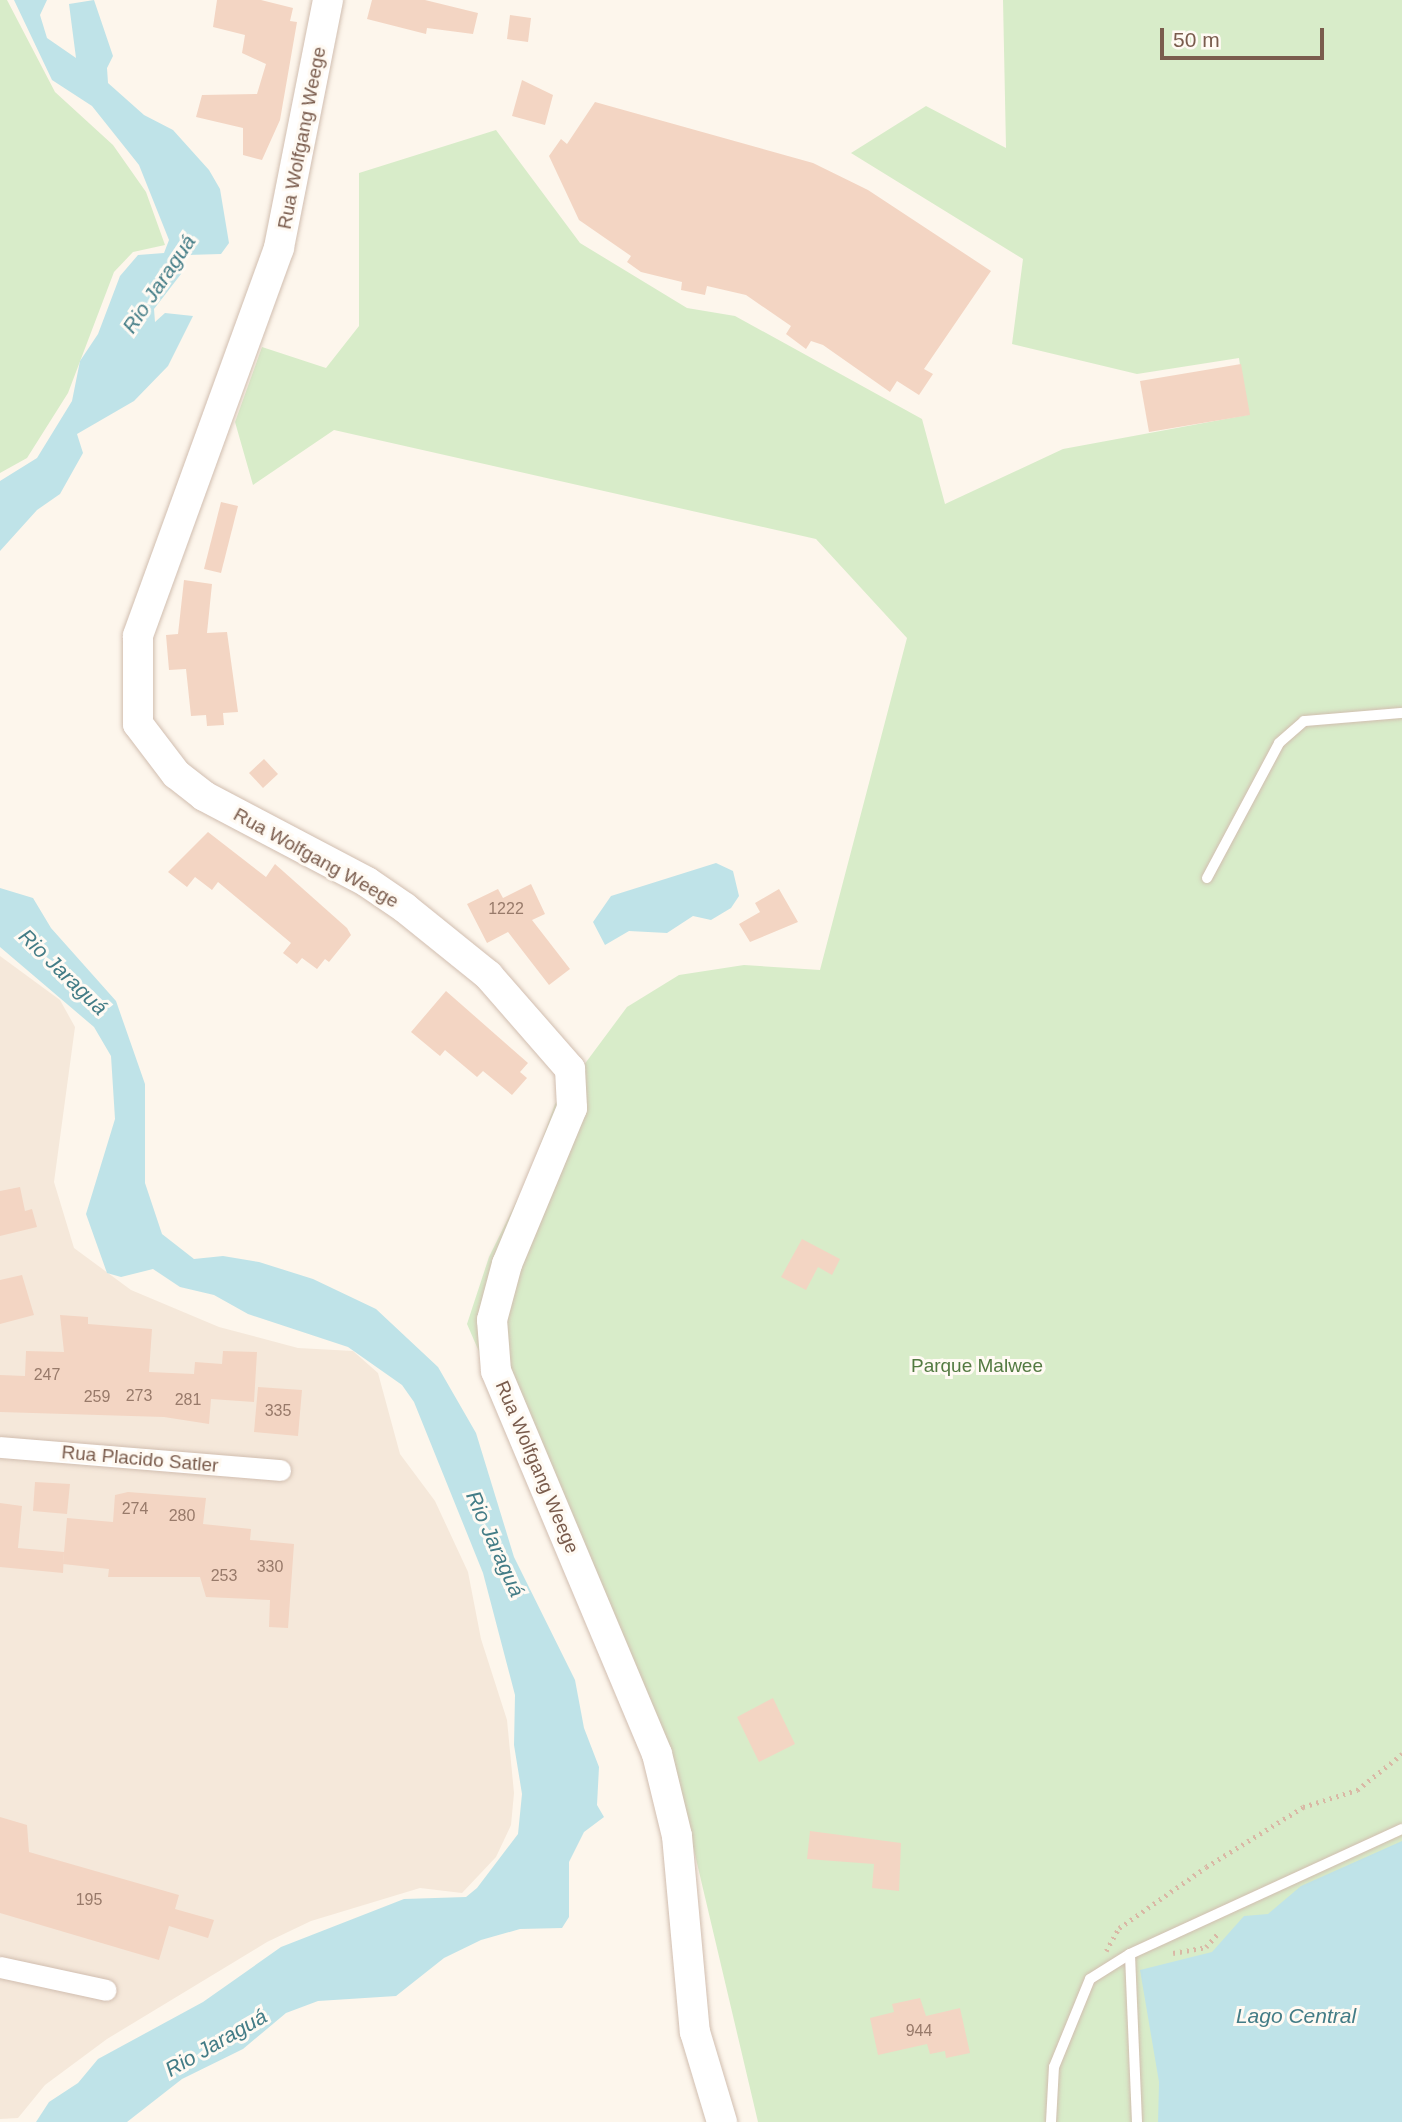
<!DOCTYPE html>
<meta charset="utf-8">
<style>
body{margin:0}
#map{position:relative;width:1402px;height:2122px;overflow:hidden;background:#fdf6ec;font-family:Arial,sans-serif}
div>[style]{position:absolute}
.residential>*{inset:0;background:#f5e8da}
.green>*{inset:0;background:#d8ecc9}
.water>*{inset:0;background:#bfe3e8}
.building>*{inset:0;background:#f3d5c3}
.path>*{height:4.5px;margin-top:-2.25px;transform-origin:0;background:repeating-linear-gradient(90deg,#d9b8a5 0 2px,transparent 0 7px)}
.roads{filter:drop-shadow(0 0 2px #d1beb0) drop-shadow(0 0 2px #d1beb0)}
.lane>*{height:10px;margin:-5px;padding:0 5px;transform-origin:5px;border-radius:5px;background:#fff}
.street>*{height:21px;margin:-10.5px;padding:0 10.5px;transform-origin:10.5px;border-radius:10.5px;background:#fff}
.secondary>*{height:30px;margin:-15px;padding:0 15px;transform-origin:15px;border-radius:15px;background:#fff}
span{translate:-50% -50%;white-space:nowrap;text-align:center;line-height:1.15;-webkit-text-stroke:6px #fffaf3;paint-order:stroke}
.number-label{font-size:16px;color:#987a6a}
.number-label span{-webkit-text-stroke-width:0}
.street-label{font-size:19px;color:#7a5c4d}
.park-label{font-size:19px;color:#537a41}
.water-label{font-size:21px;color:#437c86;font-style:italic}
.scale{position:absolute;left:1160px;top:28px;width:164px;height:32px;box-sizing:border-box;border:4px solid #7a5c4d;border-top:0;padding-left:9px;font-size:21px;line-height:24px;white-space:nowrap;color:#7a5c4d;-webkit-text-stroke:5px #fffaf3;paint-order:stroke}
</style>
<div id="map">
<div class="residential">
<i style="clip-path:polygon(0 956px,60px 1000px,75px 1027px,54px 1182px,74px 1248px,131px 1290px,219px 1327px,298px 1348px,353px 1351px,378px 1373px,400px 1454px,435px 1501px,468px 1572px,481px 1639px,507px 1720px,514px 1793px,511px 1825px,496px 1857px,462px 1893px,420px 1888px,311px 1921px,267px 1942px,107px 2039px,45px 2085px,18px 2118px,0 2119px)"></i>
</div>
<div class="green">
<i style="clip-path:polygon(0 0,7px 0,55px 92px,113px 145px,146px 192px,165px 245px,133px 252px,114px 272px,68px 393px,27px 458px,0 473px)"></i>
<i style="clip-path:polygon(1003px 0,1402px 0,1402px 2122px,758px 2122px,692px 1842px,467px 1324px,489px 1257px,529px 1176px,555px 1104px,627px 1007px,679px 975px,744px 965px,820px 970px,907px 638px,816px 539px,334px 430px,253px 485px,235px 422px,262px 347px,326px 368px,359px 326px,359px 173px,496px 130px,580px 243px,687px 308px,735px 316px,922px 419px,945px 504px,1063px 449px,1247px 415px,1239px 358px,1137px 374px,1012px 344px,1023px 259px,851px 153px,926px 106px,1006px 148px)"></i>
</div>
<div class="water">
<i style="clip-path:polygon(14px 0,47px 0,40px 15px,47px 38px,76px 58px,69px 4px,94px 0,113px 56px,107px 68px,108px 83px,144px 115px,173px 130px,209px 170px,220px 189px,229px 243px,221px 254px,187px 255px,181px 274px,154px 309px,155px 322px,165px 313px,193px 316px,168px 366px,134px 401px,77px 434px,83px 453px,60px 494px,37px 510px,0 551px,0 481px,37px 458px,72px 401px,80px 361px,98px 334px,120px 276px,138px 255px,164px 253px,169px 240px,139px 165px,92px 106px,52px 80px)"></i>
<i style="clip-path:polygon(716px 863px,733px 871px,739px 896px,731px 908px,711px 920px,693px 916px,667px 933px,629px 931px,605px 945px,593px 922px,611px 896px)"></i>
<i style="clip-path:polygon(0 888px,33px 898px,51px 928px,116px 1001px,145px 1084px,145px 1183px,162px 1234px,194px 1259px,223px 1256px,259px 1262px,313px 1279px,376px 1309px,438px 1367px,476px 1433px,514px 1557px,575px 1680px,584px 1728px,599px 1767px,597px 1805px,604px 1817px,584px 1832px,569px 1862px,569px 1917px,562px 1928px,520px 1929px,481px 1940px,444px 1958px,396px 1996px,318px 2001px,286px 2013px,243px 2049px,182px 2079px,127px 2122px,36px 2122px,49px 2102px,78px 2083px,98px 2059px,203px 2002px,281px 1947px,404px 1899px,466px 1897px,477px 1888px,518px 1834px,522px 1794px,514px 1745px,515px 1695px,483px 1573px,414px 1402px,402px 1385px,348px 1347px,248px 1314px,214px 1295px,180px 1287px,153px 1269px,121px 1277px,107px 1273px,86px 1214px,115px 1119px,111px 1056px,94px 1027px,0 947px)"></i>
<i style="clip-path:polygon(1402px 1841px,1402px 2122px,1158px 2122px,1159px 2082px,1140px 1970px,1212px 1952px,1244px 1916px,1268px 1914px,1301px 1886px)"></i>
</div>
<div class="building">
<i style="clip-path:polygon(217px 0,261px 0,293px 8px,290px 21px,297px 22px,280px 120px,262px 160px,243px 155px,243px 128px,196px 117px,202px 95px,257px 94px,266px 64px,242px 53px,245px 35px,213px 27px)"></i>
<i style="clip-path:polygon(372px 0,425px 0,478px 13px,473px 34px,427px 28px,426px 34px,367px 19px)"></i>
<i style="clip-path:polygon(510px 15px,531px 18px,528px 42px,507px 39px)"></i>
<i style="clip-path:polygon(522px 80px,553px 95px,545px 125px,512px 116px)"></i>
<i style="clip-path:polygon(595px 102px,813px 163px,868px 190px,991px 271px,924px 369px,933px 374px,919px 395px,897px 381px,890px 392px,823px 345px,811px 341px,806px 349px,786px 334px,791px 326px,746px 295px,707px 286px,705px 295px,681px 290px,682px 282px,641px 272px,627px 262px,631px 256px,579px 220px,549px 156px,561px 139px,567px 144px)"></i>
<i style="clip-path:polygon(1241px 364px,1250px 415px,1149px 432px,1140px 381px)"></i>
<i style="clip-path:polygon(221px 502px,238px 506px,221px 573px,204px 569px)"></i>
<i style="clip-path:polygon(184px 580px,212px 584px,207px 633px,227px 632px,238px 712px,223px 713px,224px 725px,207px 726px,206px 715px,191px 716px,186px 669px,169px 670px,166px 635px,178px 634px)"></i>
<i style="clip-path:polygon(264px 759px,278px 774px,263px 788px,249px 773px)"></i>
<i style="clip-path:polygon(208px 832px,266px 877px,275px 864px,347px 928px,351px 935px,329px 962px,325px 959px,317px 969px,302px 958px,297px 964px,283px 953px,291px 943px,218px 882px,212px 890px,195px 877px,187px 887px,168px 872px)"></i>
<i style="clip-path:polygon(531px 884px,545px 914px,532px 920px,570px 969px,549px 985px,508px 932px,487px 943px,467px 904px,498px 889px,503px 898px)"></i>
<i style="clip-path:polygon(779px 889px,798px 922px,750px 942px,739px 924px,760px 912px,755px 903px)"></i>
<i style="clip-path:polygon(446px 991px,528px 1063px,520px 1072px,527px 1078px,512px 1095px,483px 1071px,477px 1077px,445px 1050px,440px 1056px,411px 1032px)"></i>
<i style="clip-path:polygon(20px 1187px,25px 1211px,32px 1209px,37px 1227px,0 1236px,0 1191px)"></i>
<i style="clip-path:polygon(802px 1239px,840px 1259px,832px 1275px,818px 1267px,806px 1290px,781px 1277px)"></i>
<i style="clip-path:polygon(22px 1275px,34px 1315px,0 1324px,0 1280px)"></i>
<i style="clip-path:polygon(60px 1315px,88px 1317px,88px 1324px,152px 1329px,149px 1372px,194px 1374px,195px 1362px,222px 1364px,223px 1351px,257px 1352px,254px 1402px,211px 1399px,209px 1424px,164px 1417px,0 1412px,0 1375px,25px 1376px,26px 1351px,64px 1352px)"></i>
<i style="clip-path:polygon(258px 1387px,302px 1390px,298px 1436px,254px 1432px)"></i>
<i style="clip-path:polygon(35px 1482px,70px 1484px,67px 1514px,33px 1511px)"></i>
<i style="clip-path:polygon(128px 1492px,206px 1498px,203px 1524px,251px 1529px,250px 1540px,294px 1544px,288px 1628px,269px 1627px,270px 1600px,206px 1597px,200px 1577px,108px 1577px,109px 1569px,63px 1564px,67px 1518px,113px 1522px,115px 1495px)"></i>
<i style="clip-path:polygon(0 1503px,22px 1506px,18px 1548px,64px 1552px,63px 1573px,0 1567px)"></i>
<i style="clip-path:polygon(773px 1698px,795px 1744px,759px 1762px,737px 1717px)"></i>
<i style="clip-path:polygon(0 1817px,27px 1825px,29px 1852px,179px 1895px,175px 1909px,214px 1920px,208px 1938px,169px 1926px,159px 1960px,0 1913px)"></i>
<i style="clip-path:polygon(810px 1831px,901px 1843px,899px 1891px,872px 1888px,874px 1864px,807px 1859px)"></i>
<i style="clip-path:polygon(920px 1998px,926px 2016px,960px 2008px,970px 2053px,946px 2058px,945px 2051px,930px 2054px,927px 2044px,878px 2055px,870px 2018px,894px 2012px,892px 2004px)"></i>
</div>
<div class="path">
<i style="left:1106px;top:1951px;width:26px;rotate:-61deg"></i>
<i style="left:1119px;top:1928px;width:106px;rotate:-35deg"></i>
<i style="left:1206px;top:1867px;width:114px;rotate:-31.7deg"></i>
<i style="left:1303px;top:1807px;width:57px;rotate:-17.5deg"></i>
<i style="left:1357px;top:1790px;width:58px;rotate:-38.7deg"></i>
<i style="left:1173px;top:1953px;width:34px;rotate:-10deg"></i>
<i style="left:1206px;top:1947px;width:20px;rotate:-49deg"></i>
</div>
<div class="roads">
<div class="lane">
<i style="left:1207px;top:878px;width:153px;rotate:-61.9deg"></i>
<i style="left:1279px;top:743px;width:33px;rotate:-41deg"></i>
<i style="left:1304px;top:721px;width:98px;rotate:-4.7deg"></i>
<i style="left:1051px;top:2122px;width:55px;rotate:-86.9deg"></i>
<i style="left:1054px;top:2067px;width:95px;rotate:-67.8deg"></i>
<i style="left:1090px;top:1979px;width:47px;rotate:-32deg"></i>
<i style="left:1137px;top:2122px;width:168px;rotate:-92.4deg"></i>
<i style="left:1130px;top:1954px;width:299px;rotate:-24.7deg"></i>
</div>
<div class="street">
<i style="left:0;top:1447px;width:281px;rotate:4.7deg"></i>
<i style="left:0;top:1967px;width:108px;rotate:12.2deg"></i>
</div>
<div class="secondary">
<i style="left:328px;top:0;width:253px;rotate:101.2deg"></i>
<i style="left:279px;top:248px;width:413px;rotate:110deg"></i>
<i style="left:138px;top:636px;width:88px;rotate:90deg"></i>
<i style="left:138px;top:724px;width:63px;rotate:52.8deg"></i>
<i style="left:176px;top:774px;width:36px;rotate:38deg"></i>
<i style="left:204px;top:796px;width:184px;rotate:27.8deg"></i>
<i style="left:367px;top:882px;width:46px;rotate:34.4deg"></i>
<i style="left:405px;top:908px;width:107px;rotate:38.9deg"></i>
<i style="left:488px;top:975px;width:125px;rotate:48.9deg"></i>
<i style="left:570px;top:1069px;width:39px;rotate:87deg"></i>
<i style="left:572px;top:1108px;width:169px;rotate:112.6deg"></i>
<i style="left:507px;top:1264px;width:58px;rotate:105deg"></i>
<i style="left:492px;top:1320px;width:51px;rotate:85.5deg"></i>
<i style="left:496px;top:1371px;width:415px;rotate:67.2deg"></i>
<i style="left:657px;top:1754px;width:84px;rotate:76.3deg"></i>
<i style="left:677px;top:1836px;width:197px;rotate:84.8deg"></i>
<i style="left:695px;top:2032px;width:94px;rotate:73.3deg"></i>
</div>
</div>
<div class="number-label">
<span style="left:506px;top:909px">1222</span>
<span style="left:47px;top:1375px">247</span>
<span style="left:139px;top:1396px">273</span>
<span style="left:97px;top:1397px">259</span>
<span style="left:188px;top:1400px">281</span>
<span style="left:278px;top:1411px">335</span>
<span style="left:135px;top:1509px">274</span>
<span style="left:182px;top:1516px">280</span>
<span style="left:270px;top:1567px">330</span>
<span style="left:224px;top:1576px">253</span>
<span style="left:89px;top:1900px">195</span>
<span style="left:919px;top:2031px">944</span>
</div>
<div class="street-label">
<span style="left:302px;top:138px;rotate:-79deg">Rua Wolfgang Weege</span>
<span style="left:316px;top:858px;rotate:29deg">Rua Wolfgang Weege</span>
<span style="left:140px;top:1459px;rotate:5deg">Rua Placido Satler</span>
<span style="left:537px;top:1467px;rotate:67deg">Rua Wolfgang Weege</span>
</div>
<div class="park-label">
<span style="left:977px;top:1366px">Parque Malwee</span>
</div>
<div class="water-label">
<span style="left:159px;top:284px;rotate:-56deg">Rio Jaraguá</span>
<span style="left:63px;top:972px;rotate:44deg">Rio Jaraguá</span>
<span style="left:495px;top:1544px;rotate:66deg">Rio Jaraguá</span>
<span style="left:1296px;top:2016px">Lago Central</span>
<span style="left:216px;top:2043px;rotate:-30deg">Rio Jaraguá</span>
</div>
<div class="scale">50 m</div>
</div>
